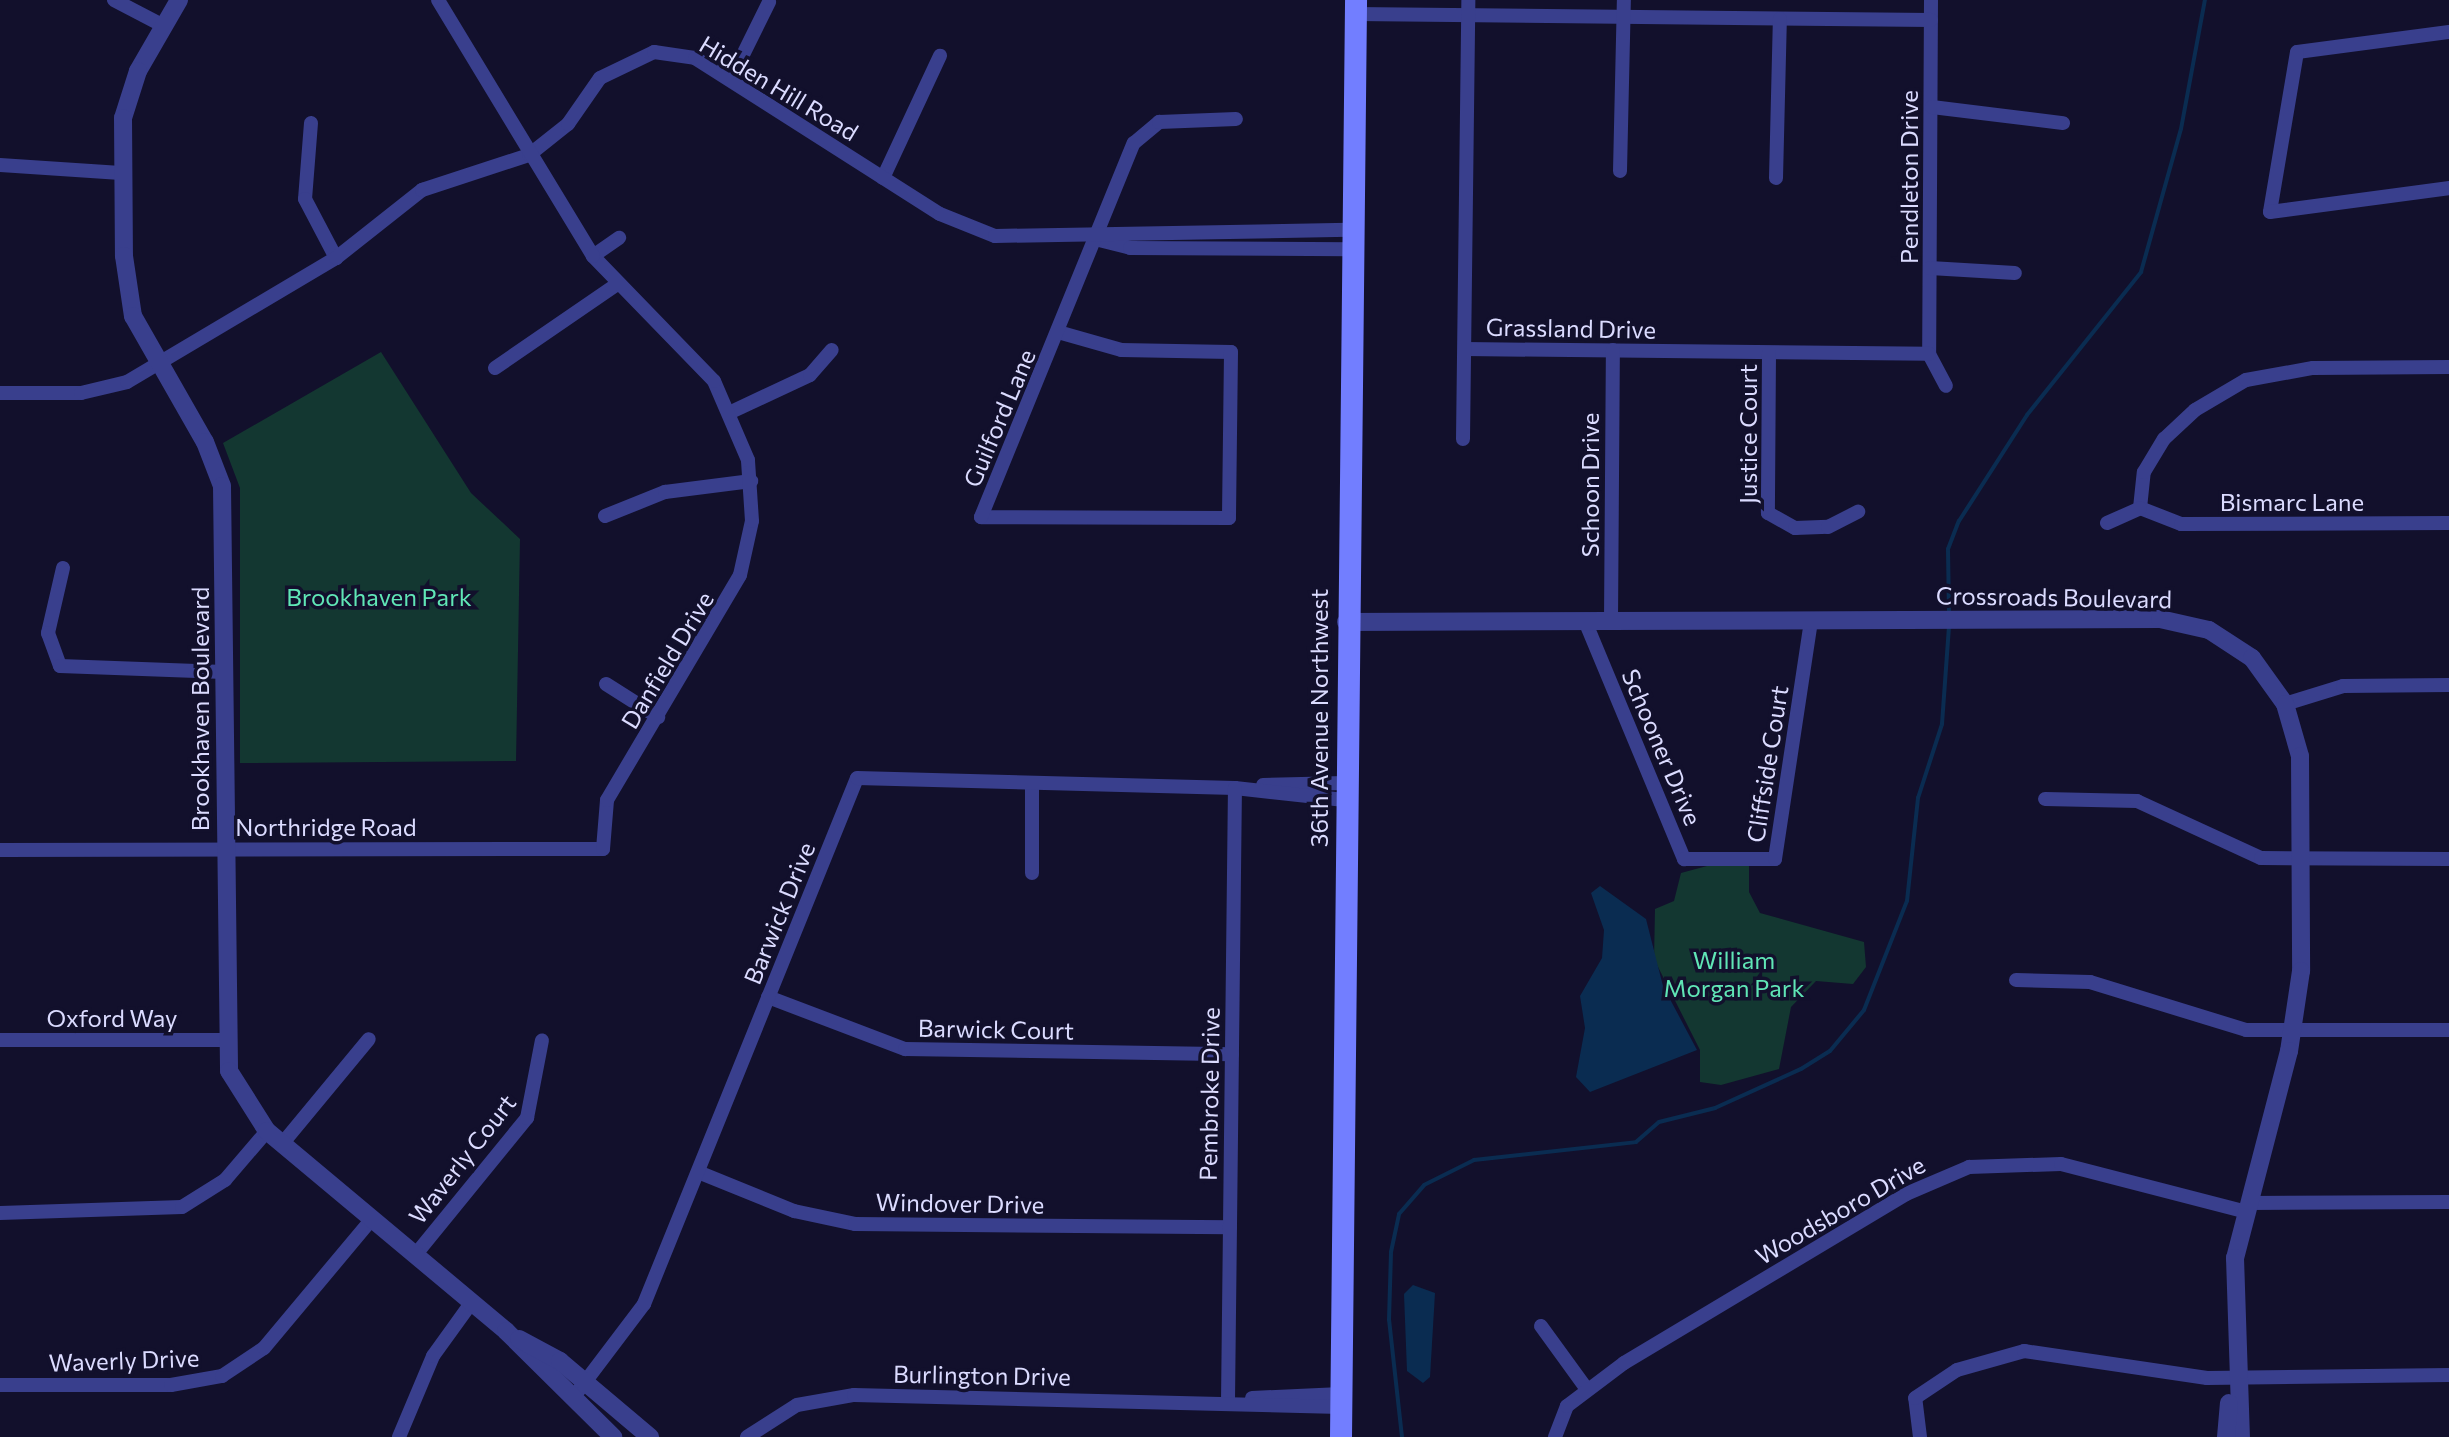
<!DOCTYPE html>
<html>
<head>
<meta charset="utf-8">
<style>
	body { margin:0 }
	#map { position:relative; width:2449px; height:1437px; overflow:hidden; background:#12102c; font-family:Commissioner,sans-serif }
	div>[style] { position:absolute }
	.green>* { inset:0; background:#133731 }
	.water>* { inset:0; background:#0a2c51 }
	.stream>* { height:4px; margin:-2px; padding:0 2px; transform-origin:2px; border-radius:2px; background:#0a2c51 }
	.minor>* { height:14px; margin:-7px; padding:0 7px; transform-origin:7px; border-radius:7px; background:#393f8d }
	.tertiary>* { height:18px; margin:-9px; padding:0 9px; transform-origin:9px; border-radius:9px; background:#393f8d }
	.secondary>* { height:22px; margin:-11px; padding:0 11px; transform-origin:11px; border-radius:11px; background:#727eff }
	span { translate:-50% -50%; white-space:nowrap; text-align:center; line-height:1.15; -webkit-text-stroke:7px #12102c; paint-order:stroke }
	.street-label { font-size:24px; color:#dbdbff }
	.park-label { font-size:24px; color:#60e6b6 }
</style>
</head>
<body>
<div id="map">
	<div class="green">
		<i style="clip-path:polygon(381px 352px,471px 493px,520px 539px,516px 761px,240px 763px,240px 488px,223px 443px)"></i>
		<i style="clip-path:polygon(1707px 866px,1749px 866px,1749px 892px,1760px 913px,1864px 942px,1866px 967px,1853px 984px,1816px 981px,1791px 1007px,1779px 1069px,1721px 1085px,1700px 1082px,1700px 1050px,1654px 959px,1655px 909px,1674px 901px,1681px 873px)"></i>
	</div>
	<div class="water">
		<i style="clip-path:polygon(1600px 886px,1646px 919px,1663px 986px,1697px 1050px,1590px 1092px,1576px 1077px,1585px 1028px,1580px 996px,1602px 958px,1604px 930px,1591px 893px)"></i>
		<i style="clip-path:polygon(1413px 1285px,1435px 1293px,1430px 1377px,1423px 1383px,1407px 1371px,1404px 1294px)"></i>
	</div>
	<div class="stream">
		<i style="left:1949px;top:614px;width:65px;rotate:-90.9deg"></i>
		<i style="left:1948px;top:549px;width:30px;rotate:-69deg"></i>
		<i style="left:1959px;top:521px;width:126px;rotate:-57.3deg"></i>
		<i style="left:2027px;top:415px;width:183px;rotate:-51.4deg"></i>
		<i style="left:2141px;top:272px;width:148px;rotate:-74.4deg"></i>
		<i style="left:2181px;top:129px;width:131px;rotate:-79.5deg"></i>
		<i style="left:1402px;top:1437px;width:118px;rotate:-96.3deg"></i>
		<i style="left:1389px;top:1320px;width:68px;rotate:-88.3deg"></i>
		<i style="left:1391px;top:1252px;width:39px;rotate:-78deg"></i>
		<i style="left:1399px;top:1214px;width:38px;rotate:-49deg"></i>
		<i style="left:1424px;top:1185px;width:56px;rotate:-26.6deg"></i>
		<i style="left:1474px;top:1160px;width:163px;rotate:-6.3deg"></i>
		<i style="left:1636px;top:1142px;width:30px;rotate:-41deg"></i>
		<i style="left:1659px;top:1122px;width:58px;rotate:-14deg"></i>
		<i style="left:1715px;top:1108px;width:94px;rotate:-24.4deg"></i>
		<i style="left:1801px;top:1069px;width:34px;rotate:-32deg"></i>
		<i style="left:1830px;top:1051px;width:53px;rotate:-50.3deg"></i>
		<i style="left:1864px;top:1010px;width:117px;rotate:-68.5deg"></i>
		<i style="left:1907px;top:901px;width:104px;rotate:-83.9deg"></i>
		<i style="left:1918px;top:798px;width:78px;rotate:-72deg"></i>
		<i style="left:1942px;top:724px;width:98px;rotate:-85.9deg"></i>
	</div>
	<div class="minor">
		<i style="left:114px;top:0;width:54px;rotate:27.5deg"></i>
		<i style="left:1931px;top:0;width:354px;rotate:90.3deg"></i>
		<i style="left:1929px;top:354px;width:36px;rotate:62deg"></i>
		<i style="left:1355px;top:14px;width:576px;rotate:0.6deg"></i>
		<i style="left:2449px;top:32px;width:153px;rotate:172.5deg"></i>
		<i style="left:2297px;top:52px;width:162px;rotate:99.6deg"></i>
		<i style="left:2270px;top:212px;width:181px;rotate:-7.6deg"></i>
		<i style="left:731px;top:79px;width:86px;rotate:-63.7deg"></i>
		<i style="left:1932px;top:107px;width:132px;rotate:7deg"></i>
		<i style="left:311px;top:123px;width:76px;rotate:94.5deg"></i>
		<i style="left:305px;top:199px;width:67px;rotate:62.3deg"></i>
		<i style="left:0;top:165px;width:121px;rotate:3.8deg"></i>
		<i style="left:1620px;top:171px;width:171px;rotate:-88.7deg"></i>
		<i style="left:883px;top:178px;width:135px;rotate:-65deg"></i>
		<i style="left:1776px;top:178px;width:159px;rotate:-88.6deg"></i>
		<i style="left:1099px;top:240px;width:32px;rotate:14deg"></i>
		<i style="left:1130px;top:248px;width:219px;rotate:0.3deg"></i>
		<i style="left:593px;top:256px;width:32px;rotate:-35deg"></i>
		<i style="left:1930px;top:268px;width:85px;rotate:3.4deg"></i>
		<i style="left:1058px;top:332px;width:66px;rotate:15.9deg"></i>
		<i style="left:1121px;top:350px;width:110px;rotate:1deg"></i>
		<i style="left:1231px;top:352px;width:166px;rotate:90.7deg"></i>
		<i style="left:1229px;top:518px;width:248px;rotate:-179.8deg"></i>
		<i style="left:981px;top:517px;width:404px;rotate:-67.8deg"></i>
		<i style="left:1134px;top:143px;width:33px;rotate:-40deg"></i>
		<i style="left:1159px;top:122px;width:77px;rotate:-2.2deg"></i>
		<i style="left:1465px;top:349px;width:464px;rotate:0.6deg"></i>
		<i style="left:1769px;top:353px;width:160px;rotate:90.4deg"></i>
		<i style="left:1768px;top:513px;width:31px;rotate:29deg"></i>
		<i style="left:1795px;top:528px;width:33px;rotate:-2deg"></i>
		<i style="left:1828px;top:527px;width:34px;rotate:-27deg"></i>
		<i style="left:495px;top:368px;width:148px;rotate:-34.5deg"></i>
		<i style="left:0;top:393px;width:81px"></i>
		<i style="left:81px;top:393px;width:47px;rotate:-13.4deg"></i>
		<i style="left:127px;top:382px;width:243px;rotate:-30.7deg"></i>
		<i style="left:336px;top:258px;width:110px;rotate:-38.3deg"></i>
		<i style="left:422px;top:190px;width:113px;rotate:-18.1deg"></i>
		<i style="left:529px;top:155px;width:50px;rotate:-38.5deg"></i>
		<i style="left:568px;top:124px;width:56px;rotate:-55.2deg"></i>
		<i style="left:600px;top:78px;width:60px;rotate:-25.7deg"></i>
		<i style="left:654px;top:52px;width:41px;rotate:8.3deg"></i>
		<i style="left:695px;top:58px;width:290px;rotate:32.5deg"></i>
		<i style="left:940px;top:214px;width:59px;rotate:21.8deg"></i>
		<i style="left:995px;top:236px;width:354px;rotate:-1deg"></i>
		<i style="left:731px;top:412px;width:87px;rotate:-25.1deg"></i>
		<i style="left:810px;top:375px;width:33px;rotate:-49deg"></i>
		<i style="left:1463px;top:439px;width:439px;rotate:-89.3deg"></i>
		<i style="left:2140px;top:508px;width:36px;rotate:-84deg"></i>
		<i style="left:2144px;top:472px;width:39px;rotate:-59deg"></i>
		<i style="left:2164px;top:439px;width:42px;rotate:-43.1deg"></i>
		<i style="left:2195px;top:410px;width:59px;rotate:-30.5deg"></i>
		<i style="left:2246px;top:380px;width:68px;rotate:-10.2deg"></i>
		<i style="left:2313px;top:368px;width:136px;rotate:-0.4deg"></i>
		<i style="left:2140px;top:508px;width:44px;rotate:21.3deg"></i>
		<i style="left:2181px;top:524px;width:268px;rotate:-0.2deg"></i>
		<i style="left:605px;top:516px;width:65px;rotate:-21.8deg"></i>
		<i style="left:665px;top:492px;width:87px;rotate:-7.3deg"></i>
		<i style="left:2107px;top:523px;width:36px;rotate:-24deg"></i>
		<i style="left:63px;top:568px;width:67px;rotate:103deg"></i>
		<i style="left:48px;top:633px;width:35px;rotate:70deg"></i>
		<i style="left:60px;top:666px;width:164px;rotate:2.1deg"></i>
		<i style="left:1585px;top:621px;width:258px;rotate:67.4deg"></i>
		<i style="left:1684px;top:859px;width:91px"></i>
		<i style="left:1775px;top:859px;width:241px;rotate:-81.4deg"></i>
		<i style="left:1611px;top:621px;width:271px;rotate:-89.6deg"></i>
		<i style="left:606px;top:684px;width:62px;rotate:32.4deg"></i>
		<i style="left:2285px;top:704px;width:61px;rotate:-17.2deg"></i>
		<i style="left:2343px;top:686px;width:106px;rotate:-0.5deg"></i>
		<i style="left:1263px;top:785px;width:81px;rotate:-1.4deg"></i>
		<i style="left:2045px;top:799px;width:92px;rotate:1.2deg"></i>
		<i style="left:2137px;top:801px;width:136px;rotate:24.7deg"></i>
		<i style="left:2261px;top:858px;width:188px;rotate:0.3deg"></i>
		<i style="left:0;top:850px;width:603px;rotate:-0.1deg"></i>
		<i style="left:603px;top:849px;width:49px;rotate:-85.3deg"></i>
		<i style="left:607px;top:800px;width:261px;rotate:-59.4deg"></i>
		<i style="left:740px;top:575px;width:55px;rotate:-77.5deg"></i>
		<i style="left:752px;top:521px;width:61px;rotate:-93.8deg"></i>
		<i style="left:748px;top:460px;width:86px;rotate:-113.3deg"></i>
		<i style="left:714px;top:381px;width:174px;rotate:-134.1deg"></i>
		<i style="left:593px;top:256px;width:299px;rotate:-121.2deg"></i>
		<i style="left:1032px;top:873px;width:88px;rotate:-90deg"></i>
		<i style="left:2016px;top:980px;width:74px;rotate:1.5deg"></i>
		<i style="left:2090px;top:982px;width:163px;rotate:17.1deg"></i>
		<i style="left:2246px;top:1030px;width:203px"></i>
		<i style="left:768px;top:997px;width:147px;rotate:20.8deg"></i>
		<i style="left:905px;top:1049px;width:327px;rotate:0.9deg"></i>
		<i style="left:0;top:1040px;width:224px"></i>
		<i style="left:282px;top:1144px;width:136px;rotate:-50.4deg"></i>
		<i style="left:698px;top:1172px;width:104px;rotate:22.1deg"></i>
		<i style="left:794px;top:1211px;width:62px;rotate:12deg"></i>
		<i style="left:855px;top:1224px;width:375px;rotate:0.5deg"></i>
		<i style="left:2248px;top:1203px;width:201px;rotate:-0.3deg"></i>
		<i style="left:0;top:1213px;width:182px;rotate:-1.9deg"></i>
		<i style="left:182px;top:1207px;width:51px;rotate:-32.1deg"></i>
		<i style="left:225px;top:1180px;width:65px;rotate:-49.4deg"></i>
		<i style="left:416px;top:1254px;width:176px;rotate:-50.8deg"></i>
		<i style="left:527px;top:1118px;width:79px;rotate:-79.1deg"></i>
		<i style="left:1541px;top:1326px;width:77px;rotate:54deg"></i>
		<i style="left:0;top:1385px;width:171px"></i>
		<i style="left:171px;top:1385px;width:52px;rotate:-10deg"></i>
		<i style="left:222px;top:1376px;width:50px;rotate:-33.7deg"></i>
		<i style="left:264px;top:1348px;width:168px;rotate:-50.1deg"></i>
		<i style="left:579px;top:1390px;width:108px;rotate:-52.9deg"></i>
		<i style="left:644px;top:1304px;width:567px;rotate:-67.95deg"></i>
		<i style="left:857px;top:778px;width:378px;rotate:1.5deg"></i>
		<i style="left:1235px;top:788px;width:110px;rotate:6.3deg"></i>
		<i style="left:1252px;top:1398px;width:89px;rotate:-2.6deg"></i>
		<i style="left:1228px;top:1401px;width:613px;rotate:-89.35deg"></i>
		<i style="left:399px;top:1437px;width:88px;rotate:-67.2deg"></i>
		<i style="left:433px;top:1356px;width:67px;rotate:-54.2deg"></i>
		<i style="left:747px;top:1437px;width:59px;rotate:-32.6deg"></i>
		<i style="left:797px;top:1405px;width:58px;rotate:-10deg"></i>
		<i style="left:854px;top:1395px;width:487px;rotate:1.4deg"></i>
		<i style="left:1555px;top:1437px;width:33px;rotate:-69deg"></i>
		<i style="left:1567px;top:1406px;width:71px;rotate:-37deg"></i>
		<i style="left:1624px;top:1363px;width:329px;rotate:-30.9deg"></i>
		<i style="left:1906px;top:1194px;width:69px;rotate:-23.2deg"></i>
		<i style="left:1969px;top:1167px;width:92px;rotate:-1.9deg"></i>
		<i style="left:2061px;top:1164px;width:191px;rotate:14.5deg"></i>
		<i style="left:1920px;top:1437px;width:39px;rotate:-97deg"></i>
		<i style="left:1915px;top:1398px;width:50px;rotate:-33.7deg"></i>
		<i style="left:1957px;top:1370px;width:70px;rotate:-15.8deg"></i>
		<i style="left:2024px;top:1351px;width:185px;rotate:8.4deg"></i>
		<i style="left:2207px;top:1378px;width:242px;rotate:-0.7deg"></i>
	</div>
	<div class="tertiary">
		<i style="left:179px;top:0;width:82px;rotate:120deg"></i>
		<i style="left:138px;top:71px;width:49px;rotate:107.7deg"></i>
		<i style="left:123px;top:118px;width:138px;rotate:89.6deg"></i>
		<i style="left:124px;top:256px;width:61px;rotate:81.5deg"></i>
		<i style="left:133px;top:316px;width:145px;rotate:60.3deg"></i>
		<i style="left:205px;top:442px;width:47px;rotate:68.9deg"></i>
		<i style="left:222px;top:486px;width:585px;rotate:89.31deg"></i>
		<i style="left:229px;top:1071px;width:71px;rotate:57.7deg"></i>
		<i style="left:267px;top:1131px;width:312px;rotate:39.9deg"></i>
		<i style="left:506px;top:1331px;width:151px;rotate:44.7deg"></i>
		<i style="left:1346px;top:622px;width:814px;rotate:-0.21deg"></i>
		<i style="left:2160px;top:619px;width:50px;rotate:12.7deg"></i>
		<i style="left:2209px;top:630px;width:51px;rotate:33.1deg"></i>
		<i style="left:2252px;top:658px;width:57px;rotate:54.3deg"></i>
		<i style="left:2285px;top:704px;width:54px;rotate:73.9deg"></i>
		<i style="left:2300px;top:756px;width:215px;rotate:89.7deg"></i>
		<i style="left:2301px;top:971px;width:81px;rotate:98.5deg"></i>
		<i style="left:2289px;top:1051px;width:214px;rotate:104.6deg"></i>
		<i style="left:2235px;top:1258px;width:179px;rotate:88.1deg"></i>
		<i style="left:519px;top:1339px;width:47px;rotate:28.2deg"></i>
		<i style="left:560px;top:1361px;width:118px;rotate:40.2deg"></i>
		<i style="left:2226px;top:1437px;width:34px;rotate:-85deg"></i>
	</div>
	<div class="secondary">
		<i style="left:1341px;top:1437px;width:1437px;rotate:-89.4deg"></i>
	</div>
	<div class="street-label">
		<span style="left:779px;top:88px;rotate:31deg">Hidden Hill Road</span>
		<span style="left:1909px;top:177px;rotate:-90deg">Pendleton Drive</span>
		<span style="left:1571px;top:328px;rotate:1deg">Grassland Drive</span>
		<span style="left:999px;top:418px;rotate:-67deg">Guilford Lane</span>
		<span style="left:1748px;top:434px;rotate:-90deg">Justice Court</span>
		<span style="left:1590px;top:485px;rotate:-90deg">Schoon Drive</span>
		<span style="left:2292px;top:502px">Bismarc Lane</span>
		<span style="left:2054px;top:597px;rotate:1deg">Crossroads Boulevard</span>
		<span style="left:667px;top:660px;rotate:-59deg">Danfield Drive</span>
		<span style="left:200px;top:709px;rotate:-90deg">Brookhaven Boulevard</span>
		<span style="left:1319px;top:718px;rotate:-90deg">36th Avenue Northwest</span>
		<span style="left:1662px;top:747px;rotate:67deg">Schooner Drive</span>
		<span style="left:1767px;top:764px;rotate:-81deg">Cliffside Court</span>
		<span style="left:326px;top:827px">Northridge Road</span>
		<span style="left:779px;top:913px;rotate:-68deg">Barwick Drive</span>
		<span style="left:112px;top:1018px">Oxford Way</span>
		<span style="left:996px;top:1029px;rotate:1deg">Barwick Court</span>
		<span style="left:1209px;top:1094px;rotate:-89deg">Pembroke Drive</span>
		<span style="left:462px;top:1159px;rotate:-52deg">Waverly Court</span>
		<span style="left:960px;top:1203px;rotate:1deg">Windover Drive</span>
		<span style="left:1840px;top:1210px;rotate:-30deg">Woodsboro Drive</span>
		<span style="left:124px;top:1360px;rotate:-2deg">Waverly Drive</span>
		<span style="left:982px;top:1375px;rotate:1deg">Burlington Drive</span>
	</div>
	<div class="park-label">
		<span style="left:379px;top:597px">Brookhaven Park</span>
		<span style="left:1734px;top:974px">William<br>Morgan Park</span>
	</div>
</div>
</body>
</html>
